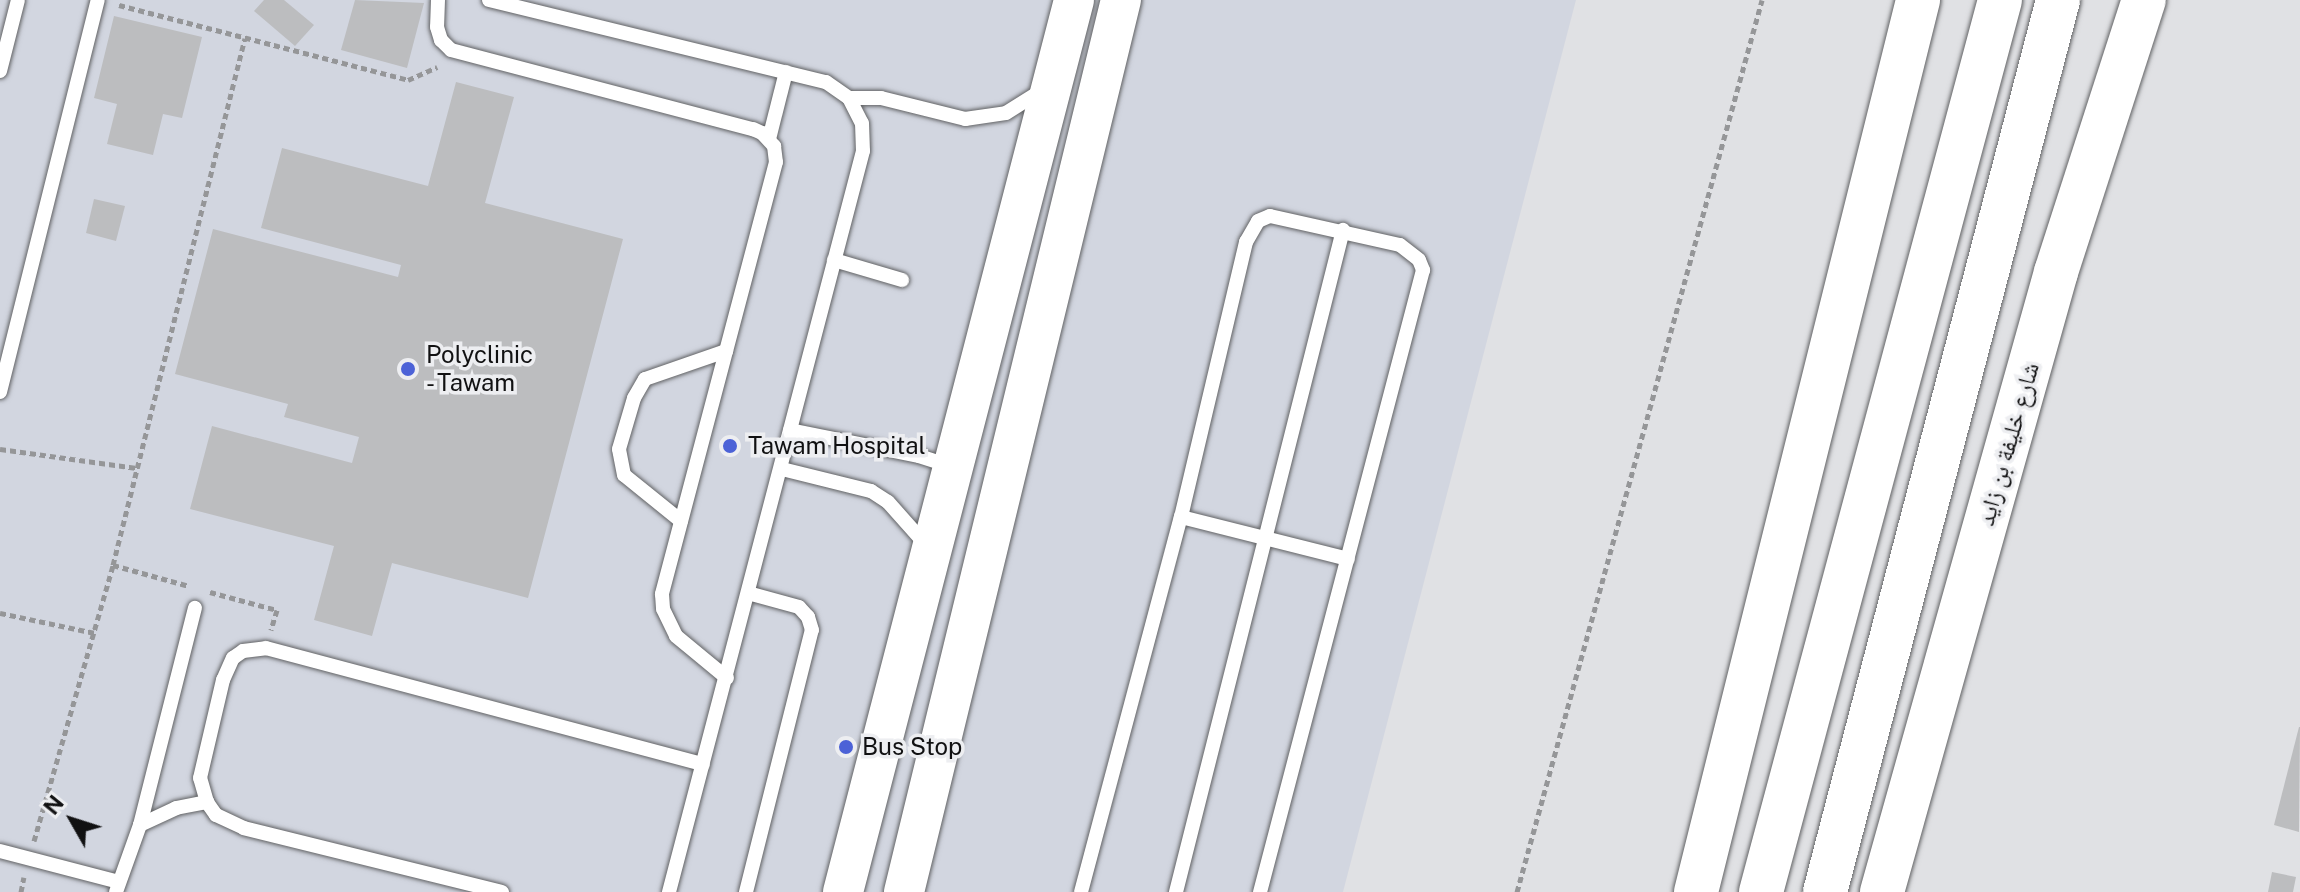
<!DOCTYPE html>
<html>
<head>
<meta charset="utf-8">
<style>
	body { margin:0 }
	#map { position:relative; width:2300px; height:892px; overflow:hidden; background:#e0e1e4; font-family:"Public Sans","Noto Naskh Arabic",sans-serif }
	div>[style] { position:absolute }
	.built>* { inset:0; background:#d2d6e0 }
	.building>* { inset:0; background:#bcbdbf }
	.path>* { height:5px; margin-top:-2.5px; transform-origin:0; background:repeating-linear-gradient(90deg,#959698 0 6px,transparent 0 10px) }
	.roads { filter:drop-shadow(0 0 2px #616264) drop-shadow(0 0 2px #616264) }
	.lane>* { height:14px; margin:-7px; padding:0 7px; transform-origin:7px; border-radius:7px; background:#fff }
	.secondary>* { height:40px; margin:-20px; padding:0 20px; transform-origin:20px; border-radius:20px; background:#fff }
	.primary>* { height:44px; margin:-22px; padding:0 22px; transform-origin:22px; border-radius:22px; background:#fff }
	.highway>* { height:44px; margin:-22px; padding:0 22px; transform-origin:22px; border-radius:22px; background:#fff }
	.dots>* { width:22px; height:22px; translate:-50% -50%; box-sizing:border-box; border:4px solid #edeef1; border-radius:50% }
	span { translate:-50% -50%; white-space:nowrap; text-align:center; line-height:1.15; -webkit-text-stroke:7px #edeef1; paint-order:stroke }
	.poi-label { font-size:24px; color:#111112 }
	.left { translate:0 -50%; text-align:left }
	.street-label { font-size:24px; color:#111112 }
	.north { position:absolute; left:32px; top:780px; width:80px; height:80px; -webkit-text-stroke:6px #edeef1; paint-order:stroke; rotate:309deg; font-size:22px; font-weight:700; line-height:32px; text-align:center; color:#111112 }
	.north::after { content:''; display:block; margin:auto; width:28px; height:36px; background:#111112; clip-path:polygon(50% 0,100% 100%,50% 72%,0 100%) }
</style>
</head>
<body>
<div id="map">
	<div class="built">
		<i style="clip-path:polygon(0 0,1576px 0,1343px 892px,0 892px)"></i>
	</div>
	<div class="building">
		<i style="clip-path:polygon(264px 0,284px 0,314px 25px,295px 46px,254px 11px)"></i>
		<i style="clip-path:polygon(355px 0,424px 3px,407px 68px,341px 50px)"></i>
		<i style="clip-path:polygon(114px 16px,202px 37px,182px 118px,163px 114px,153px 155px,107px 144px,117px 104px,94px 98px)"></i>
		<i style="clip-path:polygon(456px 82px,514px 97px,485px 203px,623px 239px,528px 598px,392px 563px,372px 636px,314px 620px,334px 546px,190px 509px,212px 426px,352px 463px,359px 437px,284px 417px,288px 404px,175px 374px,213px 229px,398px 277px,401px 265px,261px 228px,282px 148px,428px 186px)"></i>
		<i style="clip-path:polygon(94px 199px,125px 206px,116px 241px,86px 233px)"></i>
		<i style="clip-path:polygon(2299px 727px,2300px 727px,2299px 832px,2274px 825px)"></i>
		<i style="clip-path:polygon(2272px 872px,2296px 877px,2293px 892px,2268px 892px)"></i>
	</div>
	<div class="path">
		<i style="left:119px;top:5px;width:299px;rotate:14.5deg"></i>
		<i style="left:408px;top:80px;width:32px;rotate:-24deg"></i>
		<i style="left:0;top:449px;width:138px;rotate:7.9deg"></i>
		<i style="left:113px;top:565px;width:543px;rotate:-75.94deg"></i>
		<i style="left:210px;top:592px;width:69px;rotate:15deg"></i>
		<i style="left:277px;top:610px;width:21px;rotate:107deg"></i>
		<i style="left:0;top:613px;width:97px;rotate:11.9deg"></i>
		<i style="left:34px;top:841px;width:287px;rotate:-74deg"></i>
		<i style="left:113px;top:565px;width:79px;rotate:15.4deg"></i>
		<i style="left:21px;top:892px;width:15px;rotate:-79deg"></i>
		<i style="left:1517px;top:892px;width:925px;rotate:-74.64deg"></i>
	</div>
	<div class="roads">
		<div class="lane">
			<i style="left:438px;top:0;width:27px;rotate:92deg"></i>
			<i style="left:437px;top:27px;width:14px;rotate:73deg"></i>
			<i style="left:441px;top:40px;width:14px;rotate:45deg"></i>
			<i style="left:451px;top:50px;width:312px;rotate:14.7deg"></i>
			<i style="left:753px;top:129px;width:10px;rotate:24deg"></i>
			<i style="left:762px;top:133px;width:18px;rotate:47deg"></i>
			<i style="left:774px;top:146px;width:16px;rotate:83deg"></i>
			<i style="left:776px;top:162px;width:447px;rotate:104.8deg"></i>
			<i style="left:662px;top:594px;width:15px;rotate:86deg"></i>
			<i style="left:663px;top:609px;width:30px;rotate:64deg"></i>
			<i style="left:676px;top:636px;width:66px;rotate:39.5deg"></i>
			<i style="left:489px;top:0;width:347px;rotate:13.7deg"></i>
			<i style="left:826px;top:82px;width:28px;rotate:35deg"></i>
			<i style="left:849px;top:98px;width:28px;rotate:63deg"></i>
			<i style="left:862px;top:123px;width:28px;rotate:88deg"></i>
			<i style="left:863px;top:151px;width:766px;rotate:104.67deg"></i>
			<i style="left:0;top:71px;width:73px;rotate:-75.8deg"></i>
			<i style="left:849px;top:98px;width:32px"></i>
			<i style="left:881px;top:98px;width:87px;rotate:14deg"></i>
			<i style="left:965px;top:119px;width:41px;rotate:-8.3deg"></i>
			<i style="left:1006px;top:113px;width:41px;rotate:-32.2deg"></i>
			<i style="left:769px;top:139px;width:69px;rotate:-75.8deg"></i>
			<i style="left:834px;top:260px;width:71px;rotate:16.4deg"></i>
			<i style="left:0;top:392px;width:404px;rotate:-76deg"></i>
			<i style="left:790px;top:430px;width:132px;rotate:11.4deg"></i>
			<i style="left:919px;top:456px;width:33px;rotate:18deg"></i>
			<i style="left:782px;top:469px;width:92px;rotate:13.9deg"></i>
			<i style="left:871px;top:491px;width:20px;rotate:33deg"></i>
			<i style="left:888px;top:502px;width:59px;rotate:48.4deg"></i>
			<i style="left:1181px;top:517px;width:172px;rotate:14.1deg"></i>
			<i style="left:681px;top:521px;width:73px;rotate:-141.1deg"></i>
			<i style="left:624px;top:475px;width:26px;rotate:-101deg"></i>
			<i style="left:619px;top:449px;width:53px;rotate:-73.6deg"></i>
			<i style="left:634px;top:398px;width:22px;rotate:-60deg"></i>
			<i style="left:645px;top:379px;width:86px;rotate:-19.1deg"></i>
			<i style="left:140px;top:825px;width:40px;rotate:-25deg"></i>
			<i style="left:176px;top:808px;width:32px;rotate:-11deg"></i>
			<i style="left:0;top:851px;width:123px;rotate:14.6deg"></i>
			<i style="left:116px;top:892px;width:71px;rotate:-70.3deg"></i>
			<i style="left:140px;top:825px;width:224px;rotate:-75.8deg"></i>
			<i style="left:502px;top:892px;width:266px;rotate:-166.1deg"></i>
			<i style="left:244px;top:828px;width:31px;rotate:-155deg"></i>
			<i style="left:216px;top:815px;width:16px;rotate:-125deg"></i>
			<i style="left:207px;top:802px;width:25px;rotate:-106deg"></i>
			<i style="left:200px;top:778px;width:101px;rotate:-76.8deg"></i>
			<i style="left:223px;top:680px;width:24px;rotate:-66deg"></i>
			<i style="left:233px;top:658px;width:12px;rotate:-35deg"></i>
			<i style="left:243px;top:651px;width:23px;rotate:-7deg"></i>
			<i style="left:266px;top:648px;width:452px;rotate:14.9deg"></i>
			<i style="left:746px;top:892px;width:270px;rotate:-75.9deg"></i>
			<i style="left:812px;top:630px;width:14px;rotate:-107deg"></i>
			<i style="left:808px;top:617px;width:13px;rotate:-132deg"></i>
			<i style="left:799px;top:607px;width:53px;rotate:-164.6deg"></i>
			<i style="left:1081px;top:892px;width:388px;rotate:-75.1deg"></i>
			<i style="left:1181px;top:517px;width:283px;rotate:-76.7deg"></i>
			<i style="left:1246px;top:242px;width:24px;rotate:-60deg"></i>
			<i style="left:1258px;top:221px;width:13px;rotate:-23deg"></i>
			<i style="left:1270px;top:216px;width:133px;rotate:12.6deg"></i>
			<i style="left:1400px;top:245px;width:24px;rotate:38deg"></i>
			<i style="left:1419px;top:260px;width:11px;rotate:68deg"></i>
			<i style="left:1423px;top:270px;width:643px;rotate:104.68deg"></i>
			<i style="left:1176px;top:892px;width:683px;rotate:-75.84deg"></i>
		</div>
		<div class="secondary">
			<i style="left:843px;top:892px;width:921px;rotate:-75.48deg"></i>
			<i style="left:904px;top:892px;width:918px;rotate:-76.33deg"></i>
		</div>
		<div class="primary">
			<i style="left:1696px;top:892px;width:919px;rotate:-76.02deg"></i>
			<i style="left:1882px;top:892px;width:644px;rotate:-74.32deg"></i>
			<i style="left:2056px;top:272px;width:286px;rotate:-72.1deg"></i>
		</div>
		<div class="highway">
			<i style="left:1761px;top:892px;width:923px;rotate:-75deg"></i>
			<i style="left:1825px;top:892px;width:922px;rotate:-75.36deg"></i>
		</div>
	</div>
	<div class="dots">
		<i style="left:408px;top:369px;background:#4c62d7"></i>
		<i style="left:730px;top:446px;background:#4c62d7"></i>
		<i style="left:846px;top:747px;background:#4c62d7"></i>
	</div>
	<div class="poi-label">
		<span class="left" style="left:426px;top:369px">Polyclinic<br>- Tawam</span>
		<span class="left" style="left:748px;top:446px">Tawam Hospital</span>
		<span class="left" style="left:862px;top:747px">Bus Stop</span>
	</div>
	<div class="street-label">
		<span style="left:2008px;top:444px;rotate:-74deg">شارع خليفة بن زايد</span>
	</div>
	<div class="north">N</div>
</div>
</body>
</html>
